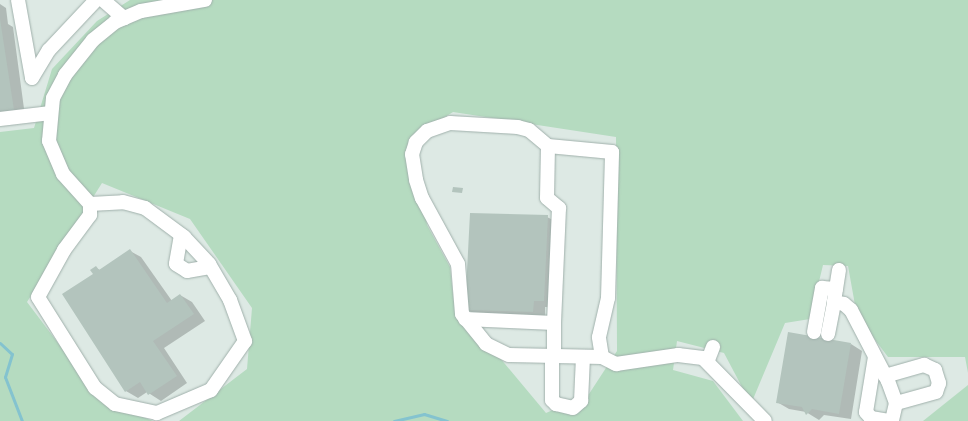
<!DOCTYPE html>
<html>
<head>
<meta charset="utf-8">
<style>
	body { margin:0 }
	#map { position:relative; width:968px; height:421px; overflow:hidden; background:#dde9e4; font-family:Quicksand,sans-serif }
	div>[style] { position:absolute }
	.green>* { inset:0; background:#b5dbc0 }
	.shadow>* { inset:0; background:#0003 }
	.stream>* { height:3px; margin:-1.5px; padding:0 1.5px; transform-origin:1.5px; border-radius:1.5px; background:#84c3cf }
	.building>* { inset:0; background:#b3c4bd }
	.roads { filter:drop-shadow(0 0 1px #a0b0ab) drop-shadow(0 0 1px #a0b0ab) }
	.minor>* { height:14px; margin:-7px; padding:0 7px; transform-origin:7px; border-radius:7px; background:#fff }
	span { translate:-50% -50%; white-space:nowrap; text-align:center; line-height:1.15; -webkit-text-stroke:5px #edf6f2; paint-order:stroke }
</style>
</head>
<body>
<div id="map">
	<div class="green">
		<i style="clip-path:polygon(evenodd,130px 0,968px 0,968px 373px,965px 357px,888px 357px,857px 316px,848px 266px,823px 265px,810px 319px,785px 323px,751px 404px,724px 353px,677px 341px,673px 370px,713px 381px,743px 421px,179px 421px,247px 369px,252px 308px,190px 219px,102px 183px,27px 302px,101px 400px,153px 421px,0 421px,0 132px,34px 128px,52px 69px,97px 21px,130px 0,453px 112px,616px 137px,617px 351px,589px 394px,546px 413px,454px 303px,450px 267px,427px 225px,413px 137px,453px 112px)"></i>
		<i style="clip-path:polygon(968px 385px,968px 421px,923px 421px)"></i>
	</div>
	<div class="shadow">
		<i style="clip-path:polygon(0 4px,6px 8px,8px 24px,13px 27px,25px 116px,0 119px)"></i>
		<i style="clip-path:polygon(547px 217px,559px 223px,556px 307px,545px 307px,545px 318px,478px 316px,466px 309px)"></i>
		<i style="clip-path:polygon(130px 251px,141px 257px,172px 301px,180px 295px,192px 302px,205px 321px,164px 348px,187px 383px,161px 401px,147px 392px,138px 398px,126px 391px,95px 274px,96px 268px,100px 270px)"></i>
		<i style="clip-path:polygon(851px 344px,862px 351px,851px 419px,824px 415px,819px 420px,806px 412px,789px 409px,777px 402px)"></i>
	</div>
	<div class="stream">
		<i style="left:0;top:343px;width:16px;rotate:43deg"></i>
		<i style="left:12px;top:354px;width:24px;rotate:107deg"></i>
		<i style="left:5px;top:377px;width:47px;rotate:68.9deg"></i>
		<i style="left:394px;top:421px;width:31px;rotate:-13deg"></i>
		<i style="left:424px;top:414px;width:24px;rotate:17deg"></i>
	</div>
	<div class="building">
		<i style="clip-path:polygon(0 19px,14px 110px,0 112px)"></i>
		<i style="clip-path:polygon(453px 187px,463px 188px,462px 193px,452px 192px)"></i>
		<i style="clip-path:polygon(470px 213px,548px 215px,544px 301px,534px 301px,533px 312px,465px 310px)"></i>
		<i style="clip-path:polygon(130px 249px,167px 303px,180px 294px,194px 314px,153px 341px,177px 376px,148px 395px,140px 382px,125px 392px,62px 294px,93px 274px,90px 270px,96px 266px,99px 270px)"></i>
		<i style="clip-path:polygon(788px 332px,851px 343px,839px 414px,812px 409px,806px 415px,802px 407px,776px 403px)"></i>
	</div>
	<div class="roads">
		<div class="minor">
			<i style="left:18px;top:0;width:79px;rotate:79.8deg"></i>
			<i style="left:32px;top:78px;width:33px;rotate:-59deg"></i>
			<i style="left:49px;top:50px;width:69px;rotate:-46.8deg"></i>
			<i style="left:103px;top:0;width:28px;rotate:41deg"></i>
			<i style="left:0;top:119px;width:51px;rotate:-6.7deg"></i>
			<i style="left:548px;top:146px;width:52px;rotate:91.1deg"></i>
			<i style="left:547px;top:198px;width:16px;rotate:40deg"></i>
			<i style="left:559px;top:208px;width:115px;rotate:92.5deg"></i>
			<i style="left:90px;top:204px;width:33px;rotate:-3deg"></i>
			<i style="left:123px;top:202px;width:23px;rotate:15deg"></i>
			<i style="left:145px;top:208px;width:49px;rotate:36.6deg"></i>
			<i style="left:184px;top:237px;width:37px;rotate:47deg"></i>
			<i style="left:209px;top:264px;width:42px;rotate:59.7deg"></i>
			<i style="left:230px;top:300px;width:44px;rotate:69.9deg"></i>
			<i style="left:245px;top:341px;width:60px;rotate:124.8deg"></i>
			<i style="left:211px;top:390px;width:59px;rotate:156.9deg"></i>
			<i style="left:157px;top:413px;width:43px;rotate:-167.9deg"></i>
			<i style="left:115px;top:404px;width:26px;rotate:-141deg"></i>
			<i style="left:95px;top:388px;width:107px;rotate:-122.1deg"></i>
			<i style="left:38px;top:297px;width:54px;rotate:-61deg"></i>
			<i style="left:64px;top:250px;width:44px;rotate:-53.4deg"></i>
			<i style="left:90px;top:215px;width:11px;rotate:-90deg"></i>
			<i style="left:90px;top:204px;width:40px;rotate:-132deg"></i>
			<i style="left:63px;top:174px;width:36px;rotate:-113deg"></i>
			<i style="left:49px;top:141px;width:43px;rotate:-84.7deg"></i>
			<i style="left:53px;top:98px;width:26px;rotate:-62deg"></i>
			<i style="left:65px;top:75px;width:45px;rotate:-51.3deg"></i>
			<i style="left:93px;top:40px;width:28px;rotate:-39deg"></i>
			<i style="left:115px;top:22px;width:28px;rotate:-23deg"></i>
			<i style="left:141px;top:11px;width:65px;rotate:-9.8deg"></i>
			<i style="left:181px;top:235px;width:29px;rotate:100deg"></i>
			<i style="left:176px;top:264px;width:13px;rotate:32deg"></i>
			<i style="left:187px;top:271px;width:23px;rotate:-10deg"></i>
			<i style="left:839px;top:270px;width:32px;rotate:99deg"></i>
			<i style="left:834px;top:302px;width:10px;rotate:11deg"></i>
			<i style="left:844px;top:304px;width:9px;rotate:41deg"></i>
			<i style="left:851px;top:310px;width:80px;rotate:62.5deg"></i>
			<i style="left:888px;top:381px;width:23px;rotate:70deg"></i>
			<i style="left:896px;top:403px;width:18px;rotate:103deg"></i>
			<i style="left:465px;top:319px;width:89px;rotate:2.6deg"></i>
			<i style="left:554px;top:323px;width:34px;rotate:90deg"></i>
			<i style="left:814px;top:332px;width:45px;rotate:-79.7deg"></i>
			<i style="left:822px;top:288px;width:14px;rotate:4deg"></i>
			<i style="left:828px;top:334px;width:33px;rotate:-79deg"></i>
			<i style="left:552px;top:357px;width:43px;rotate:90deg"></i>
			<i style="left:552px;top:400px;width:6px;rotate:45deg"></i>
			<i style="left:556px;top:404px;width:17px;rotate:13deg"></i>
			<i style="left:573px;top:408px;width:11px;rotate:-41deg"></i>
			<i style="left:581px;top:401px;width:44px;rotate:-87.4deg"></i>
			<i style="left:602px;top:357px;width:20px;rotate:-99deg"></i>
			<i style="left:599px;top:337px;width:40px;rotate:-77deg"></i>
			<i style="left:608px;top:298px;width:146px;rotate:-88.4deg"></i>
			<i style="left:612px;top:152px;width:64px;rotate:-174.6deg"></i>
			<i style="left:548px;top:146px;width:25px;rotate:-140deg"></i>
			<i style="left:529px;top:130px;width:11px;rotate:-165deg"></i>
			<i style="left:518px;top:127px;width:68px;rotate:-176.6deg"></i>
			<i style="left:450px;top:123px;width:24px;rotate:161deg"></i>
			<i style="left:427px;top:131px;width:16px;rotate:135deg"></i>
			<i style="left:416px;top:142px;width:13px;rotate:108deg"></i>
			<i style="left:412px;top:154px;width:26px;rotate:81deg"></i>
			<i style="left:416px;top:180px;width:19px;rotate:72deg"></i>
			<i style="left:422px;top:198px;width:75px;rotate:61.4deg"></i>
			<i style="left:458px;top:264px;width:50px;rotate:85.4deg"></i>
			<i style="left:462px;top:314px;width:38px;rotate:51deg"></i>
			<i style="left:486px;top:344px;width:25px;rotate:26deg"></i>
			<i style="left:509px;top:355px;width:93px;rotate:1.2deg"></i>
			<i style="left:602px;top:357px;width:16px;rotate:27deg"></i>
			<i style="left:616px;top:364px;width:63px;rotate:-8.3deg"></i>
			<i style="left:678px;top:355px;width:25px;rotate:7deg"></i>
			<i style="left:703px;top:358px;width:88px;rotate:45.5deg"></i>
			<i style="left:875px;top:357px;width:56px;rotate:99.3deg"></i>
			<i style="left:866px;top:412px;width:8px;rotate:50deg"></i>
			<i style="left:871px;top:418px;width:18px;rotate:9deg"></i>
			<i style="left:708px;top:360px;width:14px;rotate:-69deg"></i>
			<i style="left:885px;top:376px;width:41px;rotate:-15.8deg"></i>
			<i style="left:924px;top:365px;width:12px;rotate:24deg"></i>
			<i style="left:935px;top:370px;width:14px;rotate:73deg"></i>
			<i style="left:939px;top:383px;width:9px;rotate:108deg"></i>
			<i style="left:936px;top:392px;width:41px;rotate:164.6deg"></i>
		</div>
	</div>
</div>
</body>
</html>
